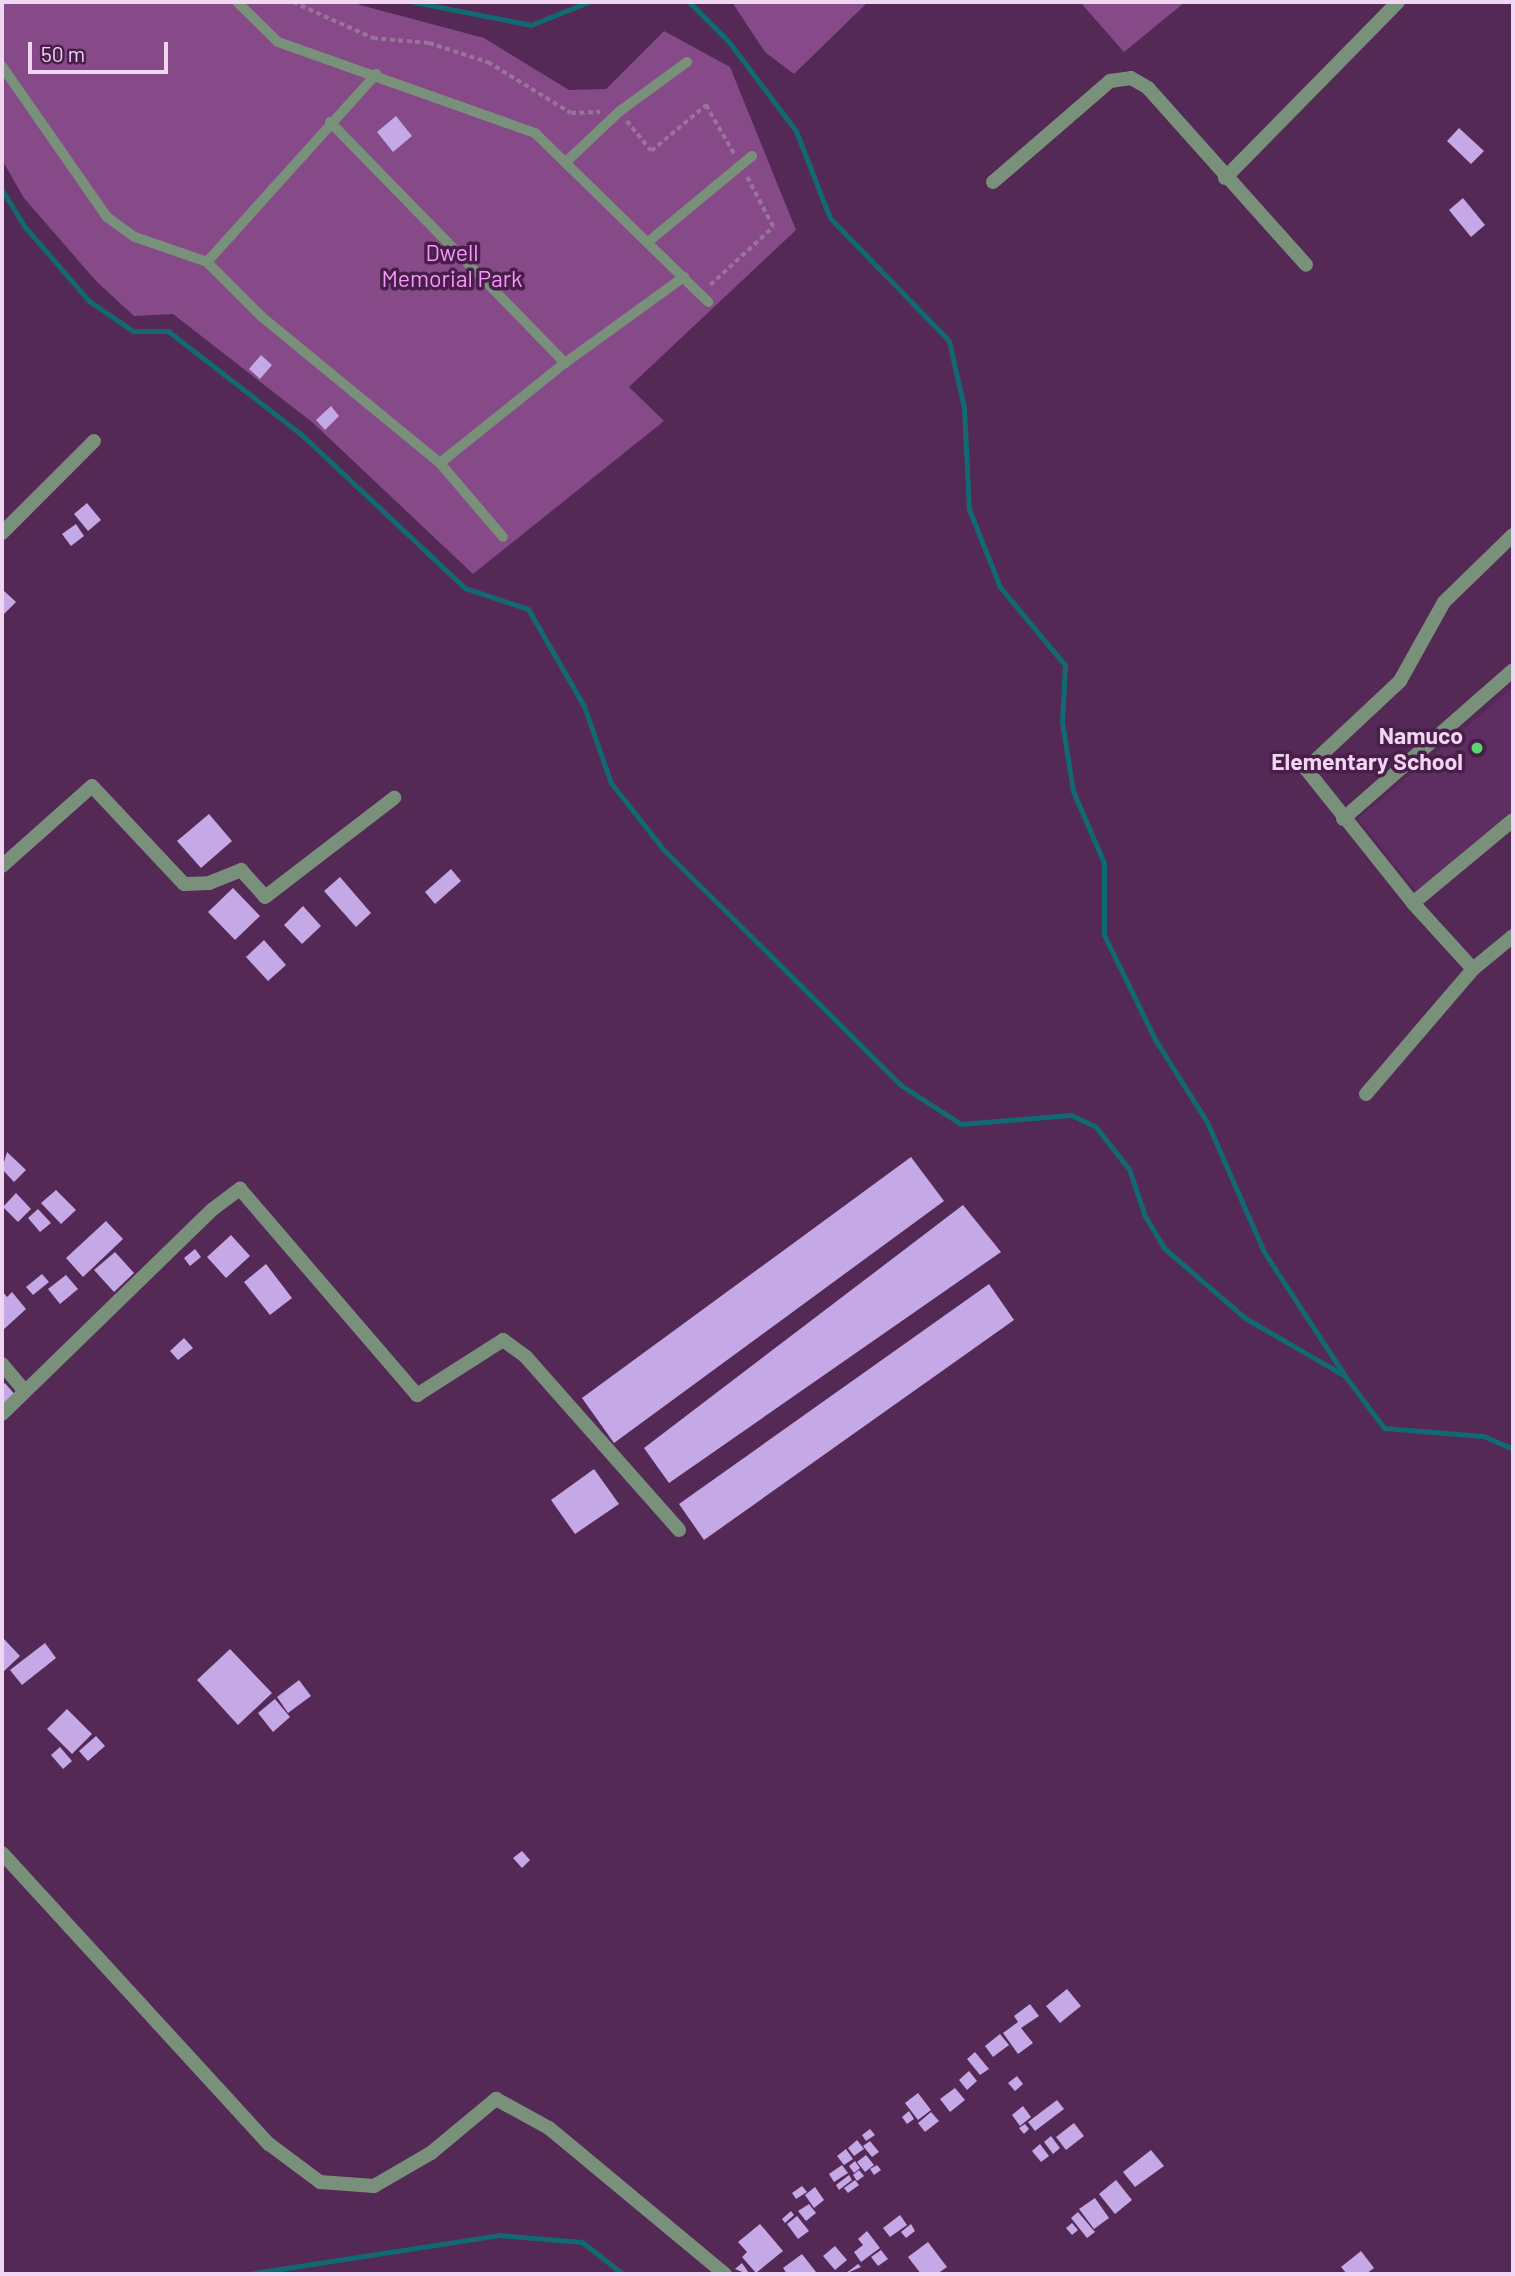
<!DOCTYPE html>
<html>
<head>
<meta charset="utf-8">
<style>
	body { margin:0 }
	#map { position:relative; width:1515px; height:2276px; overflow:hidden; background:#542956; font-family:Barlow,sans-serif }
	div>[style] { position:absolute }
	.built>* { inset:0; background:#5e2d61 }
	.green>* { inset:0; background:#864a89 }
	.stream>* { height:5px; margin:-2.5px; padding:0 2.5px; transform-origin:2.5px; border-radius:2.5px; background:#116972 }
	.building>* { inset:0; background:#c5a8e6 }
	.path>* { height:3.5px; margin-top:-1.75px; transform-origin:0; background:repeating-linear-gradient(90deg,#987499 0 5px,transparent 0 8.5px) }
	.lane>* { height:10px; margin:-5px; padding:0 5px; transform-origin:5px; border-radius:5px; background:#79907a }
	.street>* { height:14px; margin:-7px; padding:0 7px; transform-origin:7px; border-radius:7px; background:#79907a }
	.dots>* { width:19px; height:19px; translate:-50% -50%; box-sizing:border-box; border:4px solid #491e4b; border-radius:50% }
	span { translate:-50% -50%; white-space:nowrap; text-align:center; line-height:1.15; -webkit-text-stroke:7px #491e4b; paint-order:stroke }
	.park-label { font-size:23px; color:#f69bf9 }
	.poi-label { font-size:23px; color:#f1d6f1; font-weight:700 }
	.right { translate:-100% -50%; text-align:right }
	.frame { position:absolute; inset:0; border:4px solid #f1d6f1; pointer-events:none }
	.scale { position:absolute; left:28px; top:42px; width:140px; height:32px; box-sizing:border-box; border:4px solid #f1d6f1; border-top:0; padding-left:9px; font-size:21px; line-height:24px; white-space:nowrap; color:#f1d6f1; -webkit-text-stroke:5px #491e4b; paint-order:stroke }
</style>
</head>
<body>
<div id="map">
	<div class="built">
		<i style="clip-path:polygon(1513px 687px,1513px 810px,1416px 891px,1358px 819px)"></i>
	</div>
	<div class="green">
		<i style="clip-path:polygon(2px 2px,349px 2px,484px 38px,569px 90px,606px 89px,664px 31px,730px 67px,796px 230px,629px 387px,664px 421px,473px 574px,312px 422px,173px 314px,134px 316px,96px 281px,24px 198px,2px 160px)"></i>
		<i style="clip-path:polygon(732px 2px,868px 2px,794px 74px,765px 52px)"></i>
		<i style="clip-path:polygon(1080px 2px,1185px 2px,1124px 52px)"></i>
	</div>
	<div class="stream">
		<i style="left:414px;top:2px;width:119px;rotate:11.1deg"></i>
		<i style="left:531px;top:25px;width:61px;rotate:-22deg"></i>
		<i style="left:689px;top:2px;width:57px;rotate:45deg"></i>
		<i style="left:729px;top:42px;width:111px;rotate:53deg"></i>
		<i style="left:796px;top:131px;width:93px;rotate:68.7deg"></i>
		<i style="left:830px;top:218px;width:171px;rotate:45.9deg"></i>
		<i style="left:949px;top:341px;width:69px;rotate:77.4deg"></i>
		<i style="left:964px;top:408px;width:101px;rotate:87.2deg"></i>
		<i style="left:969px;top:509px;width:84px;rotate:68.3deg"></i>
		<i style="left:1000px;top:587px;width:102px;rotate:50.2deg"></i>
		<i style="left:1065px;top:665px;width:57px;rotate:93deg"></i>
		<i style="left:1062px;top:722px;width:70px;rotate:80.9deg"></i>
		<i style="left:1073px;top:791px;width:78px;rotate:66.7deg"></i>
		<i style="left:1104px;top:863px;width:72px;rotate:90deg"></i>
		<i style="left:1104px;top:935px;width:118px;rotate:63.9deg"></i>
		<i style="left:1156px;top:1041px;width:96px;rotate:57.8deg"></i>
		<i style="left:1207px;top:1122px;width:142px;rotate:66.3deg"></i>
		<i style="left:1264px;top:1252px;width:148px;rotate:56.8deg"></i>
		<i style="left:1345px;top:1376px;width:65px;rotate:53.1deg"></i>
		<i style="left:1384px;top:1428px;width:99px;rotate:4.6deg"></i>
		<i style="left:1483px;top:1436px;width:33px;rotate:23deg"></i>
		<i style="left:2px;top:190px;width:44px;rotate:58.1deg"></i>
		<i style="left:25px;top:227px;width:98px;rotate:49.1deg"></i>
		<i style="left:89px;top:301px;width:53px;rotate:34.3deg"></i>
		<i style="left:133px;top:331px;width:35px"></i>
		<i style="left:168px;top:331px;width:170px;rotate:37.8deg"></i>
		<i style="left:302px;top:435px;width:224px;rotate:43.2deg"></i>
		<i style="left:465px;top:588px;width:66px;rotate:18.4deg"></i>
		<i style="left:528px;top:609px;width:112px;rotate:60deg"></i>
		<i style="left:584px;top:706px;width:82px;rotate:70.7deg"></i>
		<i style="left:611px;top:783px;width:85px;rotate:51.7deg"></i>
		<i style="left:664px;top:850px;width:335px;rotate:44.8deg"></i>
		<i style="left:902px;top:1086px;width:70px;rotate:32.8deg"></i>
		<i style="left:961px;top:1124px;width:110px;rotate:-4.7deg"></i>
		<i style="left:1071px;top:1115px;width:26px;rotate:25deg"></i>
		<i style="left:1095px;top:1126px;width:55px;rotate:51.7deg"></i>
		<i style="left:1129px;top:1169px;width:50px;rotate:71.2deg"></i>
		<i style="left:1145px;top:1216px;width:37px;rotate:59deg"></i>
		<i style="left:1164px;top:1248px;width:107px;rotate:40.8deg"></i>
		<i style="left:1245px;top:1318px;width:116px;rotate:30.1deg"></i>
		<i style="left:248px;top:2274px;width:254px;rotate:-8.8deg"></i>
		<i style="left:499px;top:2235px;width:83px;rotate:4.8deg"></i>
		<i style="left:582px;top:2242px;width:52px;rotate:38deg"></i>
	</div>
	<div class="building">
		<i style="clip-path:polygon(396px 116px,412px 136px,393px 152px,377px 132px)"></i>
		<i style="clip-path:polygon(1459px 128px,1484px 151px,1471px 164px,1447px 141px)"></i>
		<i style="clip-path:polygon(1463px 198px,1485px 225px,1471px 237px,1449px 210px)"></i>
		<i style="clip-path:polygon(261px 355px,272px 365px,260px 379px,249px 369px)"></i>
		<i style="clip-path:polygon(331px 406px,339px 416px,325px 430px,316px 420px)"></i>
		<i style="clip-path:polygon(87px 503px,101px 520px,88px 531px,74px 514px)"></i>
		<i style="clip-path:polygon(76px 524px,84px 536px,71px 546px,62px 534px)"></i>
		<i style="clip-path:polygon(2px 589px,16px 602px,2px 616px)"></i>
		<i style="clip-path:polygon(209px 814px,232px 841px,201px 868px,177px 841px)"></i>
		<i style="clip-path:polygon(451px 869px,461px 881px,435px 904px,425px 892px)"></i>
		<i style="clip-path:polygon(340px 877px,371px 913px,356px 927px,324px 891px)"></i>
		<i style="clip-path:polygon(233px 888px,260px 916px,235px 940px,208px 912px)"></i>
		<i style="clip-path:polygon(303px 906px,321px 926px,302px 944px,284px 925px)"></i>
		<i style="clip-path:polygon(264px 940px,286px 965px,268px 981px,246px 957px)"></i>
		<i style="clip-path:polygon(7px 1152px,26px 1170px,14px 1182px,2px 1169px)"></i>
		<i style="clip-path:polygon(911px 1157px,944px 1201px,614px 1443px,582px 1398px)"></i>
		<i style="clip-path:polygon(56px 1190px,76px 1210px,61px 1224px,41px 1203px)"></i>
		<i style="clip-path:polygon(16px 1193px,31px 1209px,18px 1222px,3px 1207px)"></i>
		<i style="clip-path:polygon(963px 1205px,1001px 1252px,669px 1483px,644px 1448px)"></i>
		<i style="clip-path:polygon(38px 1209px,51px 1223px,40px 1232px,28px 1218px)"></i>
		<i style="clip-path:polygon(106px 1221px,123px 1239px,83px 1277px,66px 1258px)"></i>
		<i style="clip-path:polygon(231px 1235px,250px 1256px,226px 1278px,207px 1257px)"></i>
		<i style="clip-path:polygon(195px 1249px,201px 1257px,190px 1266px,184px 1258px)"></i>
		<i style="clip-path:polygon(115px 1252px,134px 1273px,114px 1292px,94px 1270px)"></i>
		<i style="clip-path:polygon(266px 1264px,292px 1298px,270px 1315px,244px 1282px)"></i>
		<i style="clip-path:polygon(42px 1274px,49px 1282px,33px 1295px,26px 1287px)"></i>
		<i style="clip-path:polygon(66px 1275px,78px 1289px,60px 1304px,48px 1289px)"></i>
		<i style="clip-path:polygon(989px 1284px,1014px 1320px,704px 1540px,679px 1504px)"></i>
		<i style="clip-path:polygon(2px 1291px,7px 1297px,12px 1292px,26px 1309px,2px 1331px)"></i>
		<i style="clip-path:polygon(184px 1338px,193px 1348px,178px 1360px,170px 1351px)"></i>
		<i style="clip-path:polygon(5px 1383px,16px 1396px,2px 1407px,2px 1386px)"></i>
		<i style="clip-path:polygon(594px 1469px,619px 1504px,575px 1534px,551px 1500px)"></i>
		<i style="clip-path:polygon(4px 1639px,20px 1656px,2px 1673px,2px 1641px)"></i>
		<i style="clip-path:polygon(45px 1643px,56px 1658px,22px 1685px,10px 1670px)"></i>
		<i style="clip-path:polygon(230px 1649px,272px 1693px,238px 1725px,197px 1680px)"></i>
		<i style="clip-path:polygon(299px 1680px,311px 1696px,288px 1713px,277px 1697px)"></i>
		<i style="clip-path:polygon(275px 1699px,290px 1717px,273px 1732px,258px 1713px)"></i>
		<i style="clip-path:polygon(67px 1709px,92px 1734px,72px 1754px,47px 1729px)"></i>
		<i style="clip-path:polygon(96px 1736px,105px 1746px,88px 1761px,79px 1751px)"></i>
		<i style="clip-path:polygon(60px 1747px,72px 1761px,63px 1769px,51px 1755px)"></i>
		<i style="clip-path:polygon(522px 1851px,530px 1860px,522px 1868px,513px 1858px)"></i>
		<i style="clip-path:polygon(1067px 1989px,1081px 2006px,1060px 2023px,1046px 2006px)"></i>
		<i style="clip-path:polygon(1030px 2004px,1039px 2016px,1021px 2028px,1033px 2043px,1018px 2054px,1003px 2033px,1018px 2022px,1014px 2016px)"></i>
		<i style="clip-path:polygon(1000px 2034px,1009px 2045px,993px 2057px,985px 2046px)"></i>
		<i style="clip-path:polygon(975px 2052px,989px 2069px,980px 2075px,967px 2059px)"></i>
		<i style="clip-path:polygon(969px 2071px,977px 2081px,967px 2090px,959px 2080px)"></i>
		<i style="clip-path:polygon(1017px 2076px,1023px 2084px,1015px 2091px,1008px 2083px)"></i>
		<i style="clip-path:polygon(955px 2088px,965px 2100px,950px 2112px,940px 2099px)"></i>
		<i style="clip-path:polygon(918px 2093px,931px 2110px,918px 2120px,905px 2103px)"></i>
		<i style="clip-path:polygon(1057px 2100px,1064px 2109px,1035px 2131px,1028px 2122px)"></i>
		<i style="clip-path:polygon(1023px 2106px,1031px 2117px,1020px 2126px,1012px 2115px)"></i>
		<i style="clip-path:polygon(909px 2111px,914px 2119px,907px 2124px,902px 2117px)"></i>
		<i style="clip-path:polygon(931px 2112px,939px 2121px,925px 2132px,918px 2123px)"></i>
		<i style="clip-path:polygon(1074px 2123px,1084px 2136px,1066px 2150px,1056px 2137px)"></i>
		<i style="clip-path:polygon(1025px 2124px,1029px 2129px,1024px 2134px,1019px 2128px)"></i>
		<i style="clip-path:polygon(870px 2129px,875px 2135px,866px 2141px,862px 2135px)"></i>
		<i style="clip-path:polygon(1051px 2136px,1060px 2148px,1053px 2154px,1044px 2142px)"></i>
		<i style="clip-path:polygon(857px 2140px,864px 2149px,854px 2156px,848px 2148px)"></i>
		<i style="clip-path:polygon(870px 2141px,879px 2152px,872px 2157px,863px 2146px)"></i>
		<i style="clip-path:polygon(1040px 2144px,1049px 2156px,1041px 2162px,1032px 2151px)"></i>
		<i style="clip-path:polygon(846px 2149px,853px 2159px,844px 2165px,837px 2156px)"></i>
		<i style="clip-path:polygon(1151px 2150px,1164px 2166px,1135px 2187px,1123px 2172px)"></i>
		<i style="clip-path:polygon(866px 2155px,874px 2165px,865px 2172px,857px 2162px)"></i>
		<i style="clip-path:polygon(855px 2161px,860px 2168px,854px 2173px,849px 2166px)"></i>
		<i style="clip-path:polygon(842px 2165px,848px 2173px,834px 2182px,829px 2174px)"></i>
		<i style="clip-path:polygon(877px 2165px,881px 2170px,874px 2175px,870px 2169px)"></i>
		<i style="clip-path:polygon(859px 2170px,864px 2176px,857px 2181px,853px 2175px)"></i>
		<i style="clip-path:polygon(849px 2175px,852px 2180px,839px 2190px,836px 2185px)"></i>
		<i style="clip-path:polygon(855px 2180px,859px 2185px,848px 2193px,844px 2188px)"></i>
		<i style="clip-path:polygon(1116px 2180px,1132px 2200px,1115px 2214px,1099px 2194px)"></i>
		<i style="clip-path:polygon(802px 2186px,807px 2192px,796px 2199px,792px 2193px)"></i>
		<i style="clip-path:polygon(815px 2187px,824px 2200px,814px 2208px,805px 2195px)"></i>
		<i style="clip-path:polygon(1095px 2198px,1109px 2218px,1094px 2229px,1079px 2209px)"></i>
		<i style="clip-path:polygon(809px 2204px,816px 2213px,806px 2221px,798px 2211px)"></i>
		<i style="clip-path:polygon(791px 2211px,794px 2215px,785px 2223px,782px 2219px)"></i>
		<i style="clip-path:polygon(1078px 2212px,1095px 2232px,1087px 2238px,1071px 2218px)"></i>
		<i style="clip-path:polygon(900px 2215px,907px 2225px,890px 2237px,883px 2228px)"></i>
		<i style="clip-path:polygon(797px 2216px,809px 2231px,798px 2239px,787px 2224px)"></i>
		<i style="clip-path:polygon(1072px 2223px,1078px 2230px,1072px 2235px,1066px 2228px)"></i>
		<i style="clip-path:polygon(760px 2224px,783px 2251px,756px 2273px,742px 2257px,747px 2252px,738px 2242px)"></i>
		<i style="clip-path:polygon(911px 2224px,915px 2231px,906px 2238px,901px 2232px)"></i>
		<i style="clip-path:polygon(867px 2231px,880px 2248px,861px 2262px,854px 2252px,863px 2245px,858px 2239px)"></i>
		<i style="clip-path:polygon(928px 2242px,947px 2267px,937px 2274px,921px 2274px,908px 2257px)"></i>
		<i style="clip-path:polygon(835px 2246px,847px 2260px,835px 2270px,823px 2256px)"></i>
		<i style="clip-path:polygon(881px 2250px,888px 2259px,878px 2266px,871px 2257px)"></i>
		<i style="clip-path:polygon(1361px 2251px,1374px 2268px,1366px 2274px,1347px 2274px,1341px 2267px)"></i>
		<i style="clip-path:polygon(802px 2254px,816px 2272px,787px 2274px,783px 2268px)"></i>
		<i style="clip-path:polygon(742px 2263px,749px 2273px,747px 2274px,735px 2269px)"></i>
		<i style="clip-path:polygon(858px 2264px,861px 2267px,845px 2274px)"></i>
	</div>
	<div class="path">
		<i style="left:293px;top:2px;width:88px;rotate:24.2deg"></i>
		<i style="left:373px;top:38px;width:56px;rotate:5.1deg"></i>
		<i style="left:429px;top:43px;width:62px;rotate:17.9deg"></i>
		<i style="left:488px;top:62px;width:97px;rotate:31.6deg"></i>
		<i style="left:571px;top:113px;width:29px;rotate:-2deg"></i>
		<i style="left:627px;top:121px;width:38px;rotate:51deg"></i>
		<i style="left:651px;top:151px;width:72px;rotate:-39.9deg"></i>
		<i style="left:706px;top:105px;width:58px;rotate:59.9deg"></i>
		<i style="left:710px;top:285px;width:86px;rotate:-42.6deg"></i>
		<i style="left:773px;top:227px;width:56px;rotate:-117.5deg"></i>
	</div>
	<div class="lane">
		<i style="left:237px;top:2px;width:57px;rotate:44.3deg"></i>
		<i style="left:278px;top:42px;width:273px;rotate:19.5deg"></i>
		<i style="left:535px;top:133px;width:242px;rotate:44.3deg"></i>
		<i style="left:2px;top:66px;width:184px;rotate:55.2deg"></i>
		<i style="left:107px;top:217px;width:34px;rotate:36deg"></i>
		<i style="left:135px;top:237px;width:76px;rotate:19.1deg"></i>
		<i style="left:207px;top:262px;width:78px;rotate:45deg"></i>
		<i style="left:262px;top:317px;width:230px;rotate:39.4deg"></i>
		<i style="left:440px;top:463px;width:97px;rotate:49.6deg"></i>
		<i style="left:330px;top:122px;width:337px;rotate:45.7deg"></i>
		<i style="left:566px;top:162px;width:74px;rotate:-43.4deg"></i>
		<i style="left:620px;top:111px;width:83px;rotate:-36.2deg"></i>
		<i style="left:648px;top:242px;width:135px;rotate:-39.6deg"></i>
		<i style="left:207px;top:262px;width:253px;rotate:-48deg"></i>
		<i style="left:440px;top:463px;width:160px;rotate:-38.7deg"></i>
		<i style="left:565px;top:363px;width:147px;rotate:-35.9deg"></i>
	</div>
	<div class="street">
		<i style="left:1225px;top:178px;width:247px;rotate:-45.5deg"></i>
		<i style="left:993px;top:182px;width:155px;rotate:-40.8deg"></i>
		<i style="left:1110px;top:81px;width:21px;rotate:-8deg"></i>
		<i style="left:1131px;top:78px;width:20px;rotate:30deg"></i>
		<i style="left:1148px;top:88px;width:237px;rotate:48.2deg"></i>
		<i style="left:2px;top:533px;width:130px;rotate:-45deg"></i>
		<i style="left:1343px;top:819px;width:226px;rotate:-41.2deg"></i>
		<i style="left:2px;top:866px;width:120px;rotate:-41.6deg"></i>
		<i style="left:92px;top:786px;width:134px;rotate:46.8deg"></i>
		<i style="left:184px;top:884px;width:25px;rotate:-2deg"></i>
		<i style="left:209px;top:883px;width:35px;rotate:-22deg"></i>
		<i style="left:241px;top:870px;width:36px;rotate:48deg"></i>
		<i style="left:265px;top:897px;width:163px;rotate:-37.5deg"></i>
		<i style="left:1413px;top:903px;width:130px;rotate:-39.7deg"></i>
		<i style="left:1473px;top:969px;width:89px;rotate:-132.3deg"></i>
		<i style="left:1413px;top:903px;width:171px;rotate:-128.6deg"></i>
		<i style="left:1306px;top:769px;width:129px;rotate:-43.1deg"></i>
		<i style="left:1400px;top:681px;width:90px;rotate:-60.9deg"></i>
		<i style="left:1444px;top:602px;width:96px;rotate:-44.2deg"></i>
		<i style="left:1366px;top:1094px;width:165px;rotate:-49.4deg"></i>
		<i style="left:1473px;top:969px;width:52px;rotate:-39.5deg"></i>
		<i style="left:2px;top:1364px;width:35px;rotate:50deg"></i>
		<i style="left:2px;top:1414px;width:294px;rotate:-44.2deg"></i>
		<i style="left:213px;top:1209px;width:34px;rotate:-37deg"></i>
		<i style="left:240px;top:1189px;width:272px;rotate:49.3deg"></i>
		<i style="left:417px;top:1395px;width:102px;rotate:-32.6deg"></i>
		<i style="left:503px;top:1340px;width:29px;rotate:36deg"></i>
		<i style="left:526px;top:1357px;width:231px;rotate:48.5deg"></i>
		<i style="left:2px;top:1853px;width:395px;rotate:47.5deg"></i>
		<i style="left:269px;top:2144px;width:64px;rotate:36.7deg"></i>
		<i style="left:320px;top:2182px;width:54px;rotate:4.2deg"></i>
		<i style="left:374px;top:2186px;width:66px;rotate:-30.1deg"></i>
		<i style="left:431px;top:2153px;width:85px;rotate:-39.7deg"></i>
		<i style="left:496px;top:2099px;width:60px;rotate:28.7deg"></i>
		<i style="left:549px;top:2128px;width:229px;rotate:39.7deg"></i>
	</div>
	<div class="dots">
		<i style="left:1477px;top:748px;background:#5ed56c"></i>
	</div>
	<div class="park-label">
		<span style="left:452px;top:265px">Dwell<br>Memorial Park</span>
	</div>
	<div class="poi-label">
		<span class="right" style="left:1463px;top:748px">Namuco<br>Elementary School</span>
	</div>
	<div class="frame"></div>
	<div class="scale">50 m</div>
</div>
</body>
</html>
